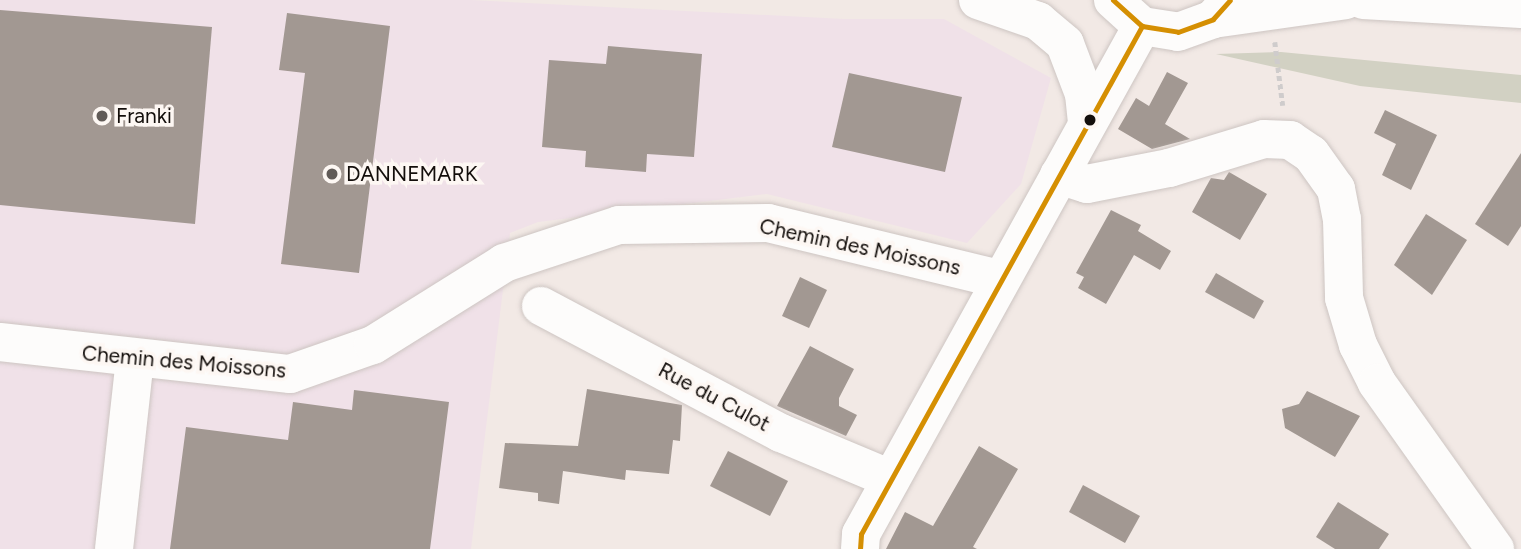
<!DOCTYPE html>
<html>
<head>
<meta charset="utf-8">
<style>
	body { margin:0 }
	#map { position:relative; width:1521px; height:549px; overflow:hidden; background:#f2e9e5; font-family:Figtree,sans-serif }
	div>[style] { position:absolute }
	.industrial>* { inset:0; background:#f0e1e8 }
	.green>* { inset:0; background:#d2d1c3 }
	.building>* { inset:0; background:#a29892 }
	.path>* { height:4.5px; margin-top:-2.25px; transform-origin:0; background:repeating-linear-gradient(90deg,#cfcccc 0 5px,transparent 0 8.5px) }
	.roads { filter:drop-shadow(0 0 2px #cdc5c2) drop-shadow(0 0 2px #cdc5c2) }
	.minor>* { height:38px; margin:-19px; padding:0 19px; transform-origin:19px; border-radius:19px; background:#fdfcfb }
	.major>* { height:38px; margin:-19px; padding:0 19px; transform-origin:19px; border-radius:19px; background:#fdfcfb }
	.bus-1>* { height:5px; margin:-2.5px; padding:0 2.5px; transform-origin:2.5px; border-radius:2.5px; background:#d58f02 }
	.dots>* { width:19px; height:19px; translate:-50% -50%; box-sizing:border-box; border:4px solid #fdf7f3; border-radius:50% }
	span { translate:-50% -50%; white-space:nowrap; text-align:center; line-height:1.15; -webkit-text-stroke:7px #fdf7f3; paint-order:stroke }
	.poi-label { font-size:21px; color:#130e0b }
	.left { translate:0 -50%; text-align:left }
	.street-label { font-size:21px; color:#130e0b }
</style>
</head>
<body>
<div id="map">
	<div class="industrial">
		<i style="clip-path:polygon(0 0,471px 0,844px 19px,944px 19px,1051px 78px,1021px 184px,967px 243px,767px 194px,538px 222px,510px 233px,471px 549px,0 549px)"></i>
	</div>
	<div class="green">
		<i style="clip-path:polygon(1281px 52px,1521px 75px,1521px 103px,1360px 86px,1216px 54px)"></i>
	</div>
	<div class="building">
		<i style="clip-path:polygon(0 10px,212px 27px,195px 224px,0 205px)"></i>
		<i style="clip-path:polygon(287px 13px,390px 26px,359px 273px,281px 264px,305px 73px,279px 70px)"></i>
		<i style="clip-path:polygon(608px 46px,702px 54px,694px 157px,647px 154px,646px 172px,585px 167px,586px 151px,542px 147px,549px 60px,606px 64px)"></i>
		<i style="clip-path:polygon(1167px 72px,1188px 83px,1165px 124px,1190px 139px,1152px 149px,1118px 129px,1136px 98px,1149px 106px)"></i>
		<i style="clip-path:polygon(849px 73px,962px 97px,945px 172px,832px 147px)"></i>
		<i style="clip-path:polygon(1385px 110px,1437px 135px,1411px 190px,1382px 175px,1396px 144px,1374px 133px)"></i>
		<i style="clip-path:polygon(1521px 153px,1521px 226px,1508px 246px,1475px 224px)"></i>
		<i style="clip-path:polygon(1229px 172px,1267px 194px,1240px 240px,1192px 212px,1211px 178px,1224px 180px)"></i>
		<i style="clip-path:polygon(1111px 210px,1141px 225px,1138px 231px,1171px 251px,1160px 270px,1134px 255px,1106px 304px,1078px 288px,1084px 277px,1076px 273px)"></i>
		<i style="clip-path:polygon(1426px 214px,1467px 240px,1432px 295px,1394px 265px)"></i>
		<i style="clip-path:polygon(1216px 273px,1264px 301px,1254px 319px,1205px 292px)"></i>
		<i style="clip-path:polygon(800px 277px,827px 290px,809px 328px,782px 316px)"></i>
		<i style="clip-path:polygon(810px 346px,854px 369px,839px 398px,839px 406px,857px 415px,846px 436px,777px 406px)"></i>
		<i style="clip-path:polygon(587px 389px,682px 405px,680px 441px,673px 440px,669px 474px,626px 470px,625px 480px,563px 471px,559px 504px,538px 501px,538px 493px,499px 488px,505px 443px,578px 446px)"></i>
		<i style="clip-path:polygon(354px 390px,449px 402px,430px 549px,170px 549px,186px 427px,288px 440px,293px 402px,352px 410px)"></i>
		<i style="clip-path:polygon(1307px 391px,1360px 416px,1335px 457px,1285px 428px,1282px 409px,1299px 404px)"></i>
		<i style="clip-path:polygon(979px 446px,1018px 469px,973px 547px,977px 549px,886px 549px,905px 512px,933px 526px)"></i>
		<i style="clip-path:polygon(728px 451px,788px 481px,770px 516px,710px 486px)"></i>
		<i style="clip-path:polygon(1083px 485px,1140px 516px,1125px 543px,1069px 512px)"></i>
		<i style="clip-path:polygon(1338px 502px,1389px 534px,1379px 549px,1335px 549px,1316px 537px)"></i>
	</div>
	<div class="path">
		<i style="left:1275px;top:42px;width:64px;rotate:82.9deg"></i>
	</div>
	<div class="roads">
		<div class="minor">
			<i style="left:1059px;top:175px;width:29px;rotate:18deg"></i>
			<i style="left:1087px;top:184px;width:84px;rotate:-11deg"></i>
			<i style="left:1169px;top:168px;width:99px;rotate:-17deg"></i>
			<i style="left:1264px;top:139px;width:26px;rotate:2deg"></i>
			<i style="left:1290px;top:140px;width:25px;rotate:34deg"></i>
			<i style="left:1311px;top:154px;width:43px;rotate:54.5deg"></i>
			<i style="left:1336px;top:189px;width:31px;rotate:79deg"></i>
			<i style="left:1342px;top:219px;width:79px;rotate:88.5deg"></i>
			<i style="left:1344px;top:298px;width:49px;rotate:73.4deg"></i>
			<i style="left:1358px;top:345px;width:42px;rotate:63.4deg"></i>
			<i style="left:1377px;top:383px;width:204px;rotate:54.6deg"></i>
			<i style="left:541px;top:306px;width:272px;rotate:27.9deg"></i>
			<i style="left:781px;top:433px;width:119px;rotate:22.7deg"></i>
			<i style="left:0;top:342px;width:292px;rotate:6.3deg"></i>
			<i style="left:290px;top:374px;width:88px;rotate:-19.3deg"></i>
			<i style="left:373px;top:345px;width:155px;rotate:-32deg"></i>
			<i style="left:504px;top:263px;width:121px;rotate:-18.3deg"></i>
			<i style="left:619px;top:225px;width:149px;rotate:-0.8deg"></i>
			<i style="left:768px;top:223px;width:239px;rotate:13.6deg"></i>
			<i style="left:114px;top:549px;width:190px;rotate:-83.7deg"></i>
			<i style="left:860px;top:549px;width:15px;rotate:-86deg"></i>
			<i style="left:861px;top:534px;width:581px;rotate:-61.05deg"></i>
		</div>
		<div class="major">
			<i style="left:978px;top:0;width:64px;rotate:19.3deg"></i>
			<i style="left:1038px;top:21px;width:35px;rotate:40deg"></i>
			<i style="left:1065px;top:44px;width:53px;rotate:69.2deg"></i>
			<i style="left:1084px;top:94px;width:30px;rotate:84deg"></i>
			<i style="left:1113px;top:0;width:39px;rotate:42deg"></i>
			<i style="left:1142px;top:26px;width:36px;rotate:9deg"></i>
			<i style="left:1178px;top:32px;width:37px;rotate:-20deg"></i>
			<i style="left:1213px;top:19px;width:25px;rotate:-48deg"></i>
			<i style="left:1363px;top:0;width:158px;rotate:3.3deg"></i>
			<i style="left:1213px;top:19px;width:134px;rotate:-8.1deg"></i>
		</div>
	</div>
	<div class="bus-1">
		<i style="left:1113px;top:0;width:39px;rotate:42deg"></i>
		<i style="left:1142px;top:26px;width:36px;rotate:9deg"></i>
		<i style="left:1178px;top:32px;width:37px;rotate:-20deg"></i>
		<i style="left:1213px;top:19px;width:25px;rotate:-48deg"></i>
		<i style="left:860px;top:549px;width:15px;rotate:-86deg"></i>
		<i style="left:861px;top:534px;width:581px;rotate:-61.05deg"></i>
	</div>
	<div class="dots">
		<i style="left:102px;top:116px;background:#615b57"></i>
		<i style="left:1090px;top:120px;background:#130e0b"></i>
		<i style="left:332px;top:174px;background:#615b57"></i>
	</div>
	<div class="poi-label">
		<span class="left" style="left:116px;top:116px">Franki</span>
		<span class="left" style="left:346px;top:174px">DANNEMARK</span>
	</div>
	<div class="street-label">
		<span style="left:860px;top:247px;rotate:12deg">Chemin des Moissons</span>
		<span style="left:184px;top:362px;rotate:5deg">Chemin des Moissons</span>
		<span style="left:714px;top:397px;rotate:28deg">Rue du Culot</span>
	</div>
</div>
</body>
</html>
